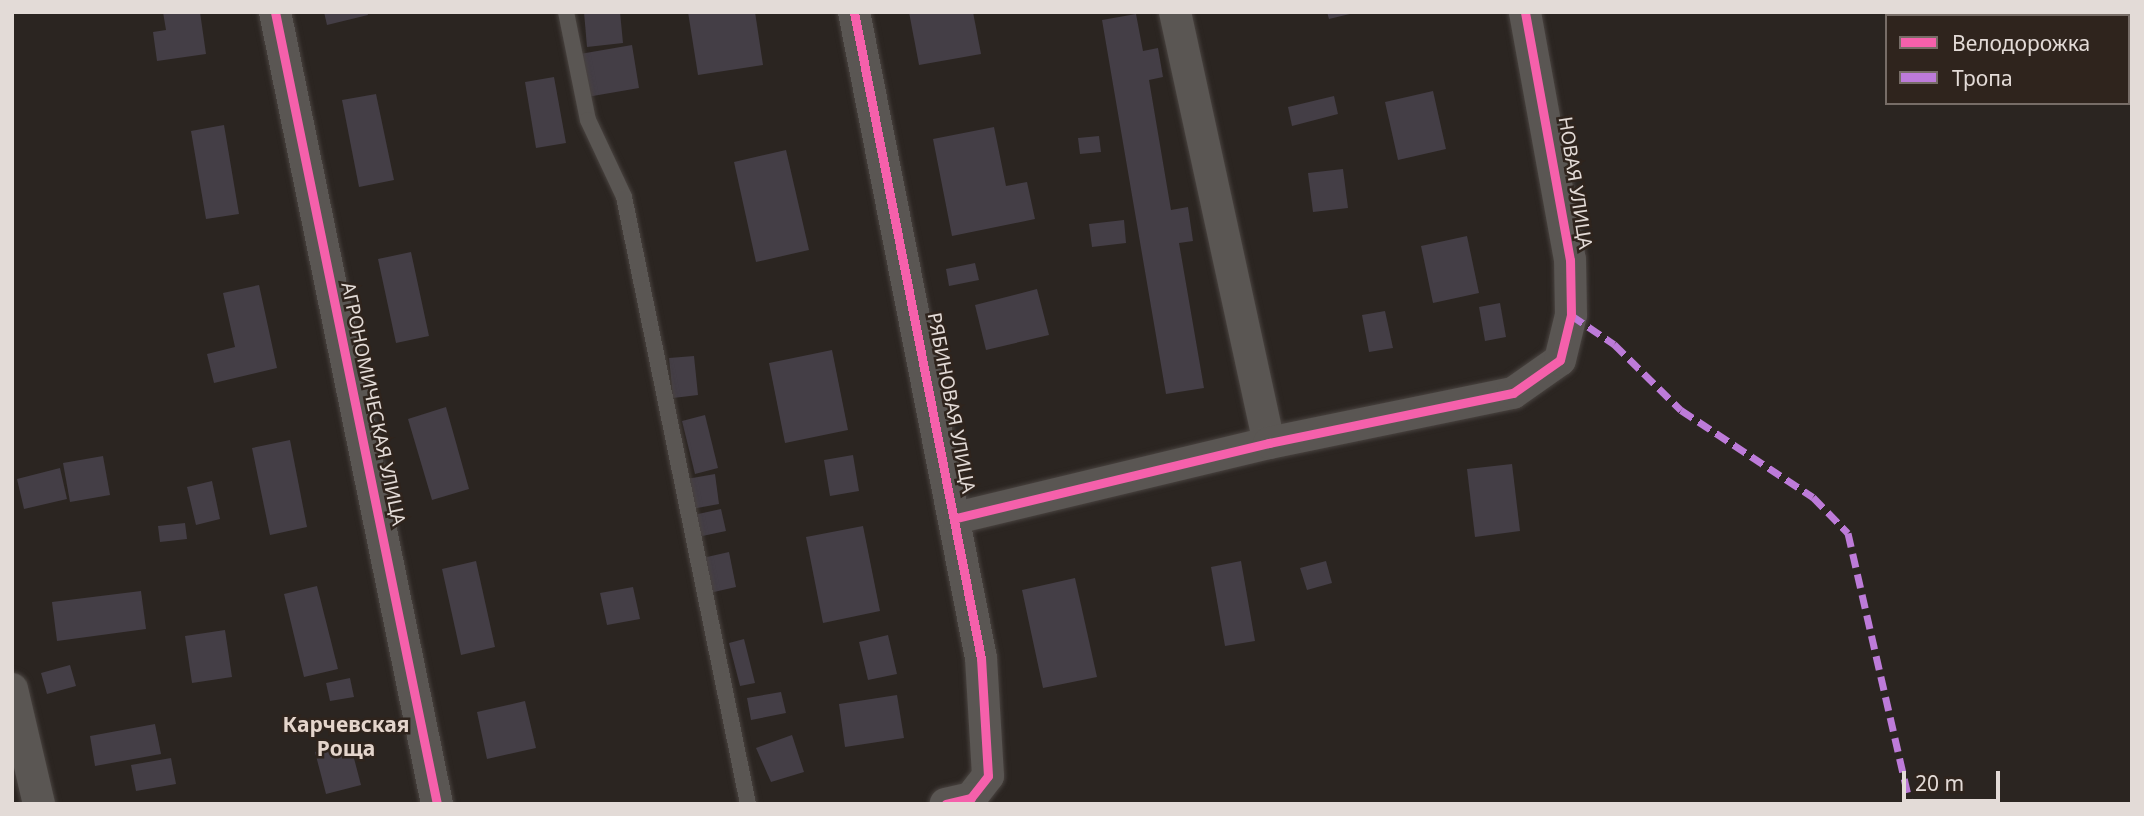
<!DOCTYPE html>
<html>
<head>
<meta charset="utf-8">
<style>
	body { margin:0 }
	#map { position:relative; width:2144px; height:816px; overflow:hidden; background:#2b2521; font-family:"Noto Sans",sans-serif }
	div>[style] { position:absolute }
	.building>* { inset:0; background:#443e46 }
	.roads { filter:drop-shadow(0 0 2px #494340) drop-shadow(0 0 2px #494340) }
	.lane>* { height:16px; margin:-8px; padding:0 8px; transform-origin:8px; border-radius:8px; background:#5a5653 }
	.street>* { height:32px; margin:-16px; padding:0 16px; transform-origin:16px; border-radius:16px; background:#5a5653 }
	.quiet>* { height:7px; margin-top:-3.5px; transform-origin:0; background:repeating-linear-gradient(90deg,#bd7bd9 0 14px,transparent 0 21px) }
	.cycleway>* { height:9px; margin:-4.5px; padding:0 4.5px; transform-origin:4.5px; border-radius:4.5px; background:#f560ab }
	span { translate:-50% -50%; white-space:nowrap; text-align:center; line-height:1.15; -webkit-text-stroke:5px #2f241d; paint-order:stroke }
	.street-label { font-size:19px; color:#e3dbd7 }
	.neighbourhood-label { font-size:21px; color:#e4d5cc; font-weight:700 }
	.frame { position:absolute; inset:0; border:14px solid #e3dbd7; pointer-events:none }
	.legend { position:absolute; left:1885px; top:14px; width:245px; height:91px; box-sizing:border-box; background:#2f241d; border:2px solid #776d67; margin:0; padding:9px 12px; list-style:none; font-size:21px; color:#e3dbd7 }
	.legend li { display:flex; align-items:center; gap:14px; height:35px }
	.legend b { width:35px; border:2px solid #776d67 }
	.scale { position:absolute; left:1902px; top:771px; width:98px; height:32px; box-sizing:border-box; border:4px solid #e3dbd7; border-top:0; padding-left:9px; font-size:21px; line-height:24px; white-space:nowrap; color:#e3dbd7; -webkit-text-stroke:5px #2f241d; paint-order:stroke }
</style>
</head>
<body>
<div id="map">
	<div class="building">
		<i style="clip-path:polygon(163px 12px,200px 12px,206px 54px,157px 61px,153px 32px,166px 30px)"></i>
		<i style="clip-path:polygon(324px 12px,367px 12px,368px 15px,327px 25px)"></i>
		<i style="clip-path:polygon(584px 12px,620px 12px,623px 43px,587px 47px)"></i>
		<i style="clip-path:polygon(688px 12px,755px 12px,763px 65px,698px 75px)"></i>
		<i style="clip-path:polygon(909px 12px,973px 12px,981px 54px,919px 65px)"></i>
		<i style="clip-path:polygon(1327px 12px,1354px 12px,1354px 13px,1329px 19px)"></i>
		<i style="clip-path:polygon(1136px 14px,1143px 51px,1158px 48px,1163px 77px,1149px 80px,1171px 210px,1188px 207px,1193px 241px,1179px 243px,1204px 388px,1166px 394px,1102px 20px)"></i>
		<i style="clip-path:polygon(632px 45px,639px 88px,587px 97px,580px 54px)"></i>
		<i style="clip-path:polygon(554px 77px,566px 143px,536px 148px,525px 82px)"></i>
		<i style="clip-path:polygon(1433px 91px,1446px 149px,1398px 160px,1385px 102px)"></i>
		<i style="clip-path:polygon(376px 94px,394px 180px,359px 187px,342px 100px)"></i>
		<i style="clip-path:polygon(1334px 96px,1338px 114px,1292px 126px,1288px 107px)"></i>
		<i style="clip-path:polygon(224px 125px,239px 214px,206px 219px,191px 131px)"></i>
		<i style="clip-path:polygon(994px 127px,1006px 186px,1027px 182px,1035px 219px,952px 236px,933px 139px)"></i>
		<i style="clip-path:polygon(1099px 136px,1101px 152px,1080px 154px,1078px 138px)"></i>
		<i style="clip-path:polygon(786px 150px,809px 250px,756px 262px,734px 162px)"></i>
		<i style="clip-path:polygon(1343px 169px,1348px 208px,1313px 212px,1308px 173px)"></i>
		<i style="clip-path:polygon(1124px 220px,1126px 243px,1092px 247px,1089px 224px)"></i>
		<i style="clip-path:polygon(1467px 236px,1479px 293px,1433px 303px,1421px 246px)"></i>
		<i style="clip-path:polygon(411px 252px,429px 336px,396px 343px,378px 259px)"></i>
		<i style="clip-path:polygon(975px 263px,979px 280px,949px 286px,946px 269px)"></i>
		<i style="clip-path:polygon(259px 285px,277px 368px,214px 383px,207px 354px,235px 347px,223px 293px)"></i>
		<i style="clip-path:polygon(1037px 289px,1049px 335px,986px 350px,975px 305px)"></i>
		<i style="clip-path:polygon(1500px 303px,1506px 337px,1485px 341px,1479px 307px)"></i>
		<i style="clip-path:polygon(1385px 311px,1393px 348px,1369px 352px,1362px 315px)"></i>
		<i style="clip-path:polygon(832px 350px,848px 430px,785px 443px,769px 363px)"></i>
		<i style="clip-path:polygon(694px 356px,698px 395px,673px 398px,669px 358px)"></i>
		<i style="clip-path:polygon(446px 407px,469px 489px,432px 500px,408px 419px)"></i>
		<i style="clip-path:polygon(705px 415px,718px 468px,695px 474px,682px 421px)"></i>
		<i style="clip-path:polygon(290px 440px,307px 527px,270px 535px,252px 448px)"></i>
		<i style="clip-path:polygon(853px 455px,859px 491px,830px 496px,824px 460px)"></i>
		<i style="clip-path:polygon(103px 456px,110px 495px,70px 502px,63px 463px)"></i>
		<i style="clip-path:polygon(1512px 464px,1520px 531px,1475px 537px,1467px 469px)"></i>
		<i style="clip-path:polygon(60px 468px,67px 499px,24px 509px,17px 479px)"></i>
		<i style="clip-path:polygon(715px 474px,719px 504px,686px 510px,681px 480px)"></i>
		<i style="clip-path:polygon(212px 481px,220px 519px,196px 525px,187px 487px)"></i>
		<i style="clip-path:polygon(721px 509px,726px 531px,693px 538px,689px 516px)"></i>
		<i style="clip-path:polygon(185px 523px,187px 539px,160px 542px,158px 526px)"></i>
		<i style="clip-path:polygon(863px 526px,880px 611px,823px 623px,806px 537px)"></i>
		<i style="clip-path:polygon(729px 552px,736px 587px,705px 594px,698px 559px)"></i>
		<i style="clip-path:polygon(476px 561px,495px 647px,461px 655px,442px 569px)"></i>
		<i style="clip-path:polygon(1241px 561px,1255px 641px,1225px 646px,1211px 567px)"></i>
		<i style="clip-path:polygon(1326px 561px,1332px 583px,1307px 590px,1300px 568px)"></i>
		<i style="clip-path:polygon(1075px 578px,1097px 677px,1043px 688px,1022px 590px)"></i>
		<i style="clip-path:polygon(317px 586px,338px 669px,304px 677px,284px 594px)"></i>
		<i style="clip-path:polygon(633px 587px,640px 619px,607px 625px,600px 593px)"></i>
		<i style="clip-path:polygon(141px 591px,146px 629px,57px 641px,52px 602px)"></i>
		<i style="clip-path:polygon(225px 630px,232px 677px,192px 683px,185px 636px)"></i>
		<i style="clip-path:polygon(888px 635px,897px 674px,868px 680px,859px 642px)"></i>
		<i style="clip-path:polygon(744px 639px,755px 683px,740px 686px,729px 643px)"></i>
		<i style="clip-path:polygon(70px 665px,76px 686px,47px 694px,41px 673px)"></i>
		<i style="clip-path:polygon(350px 678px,354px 697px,330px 701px,326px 683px)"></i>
		<i style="clip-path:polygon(781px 692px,786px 713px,751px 720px,747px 698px)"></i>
		<i style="clip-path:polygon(897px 695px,904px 738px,845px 747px,839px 704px)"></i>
		<i style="clip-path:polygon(525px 701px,536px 748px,487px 759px,477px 712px)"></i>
		<i style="clip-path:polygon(155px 724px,161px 754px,95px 766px,90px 736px)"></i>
		<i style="clip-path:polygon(792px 735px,804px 772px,771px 782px,756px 748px)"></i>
		<i style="clip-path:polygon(350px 743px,361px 785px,326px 794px,315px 752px)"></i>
		<i style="clip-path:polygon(171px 758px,176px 784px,136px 791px,131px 765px)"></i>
	</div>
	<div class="roads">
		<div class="lane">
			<i style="left:566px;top:12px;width:110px;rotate:78.5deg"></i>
			<i style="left:588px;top:120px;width:85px;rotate:64.9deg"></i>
			<i style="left:624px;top:197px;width:620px;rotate:78.45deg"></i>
		</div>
		<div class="street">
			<i style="left:275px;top:12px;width:808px;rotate:78.44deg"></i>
			<i style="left:854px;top:12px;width:658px;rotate:78.88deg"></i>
			<i style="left:981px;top:658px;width:118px;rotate:86.6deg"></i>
			<i style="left:988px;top:776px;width:28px;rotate:128deg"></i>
			<i style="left:971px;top:798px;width:26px;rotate:167deg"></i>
			<i style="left:1175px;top:12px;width:441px;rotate:77.7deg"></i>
			<i style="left:956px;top:518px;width:322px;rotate:-13.5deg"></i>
			<i style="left:1269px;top:443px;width:249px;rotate:-11.6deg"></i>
			<i style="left:1513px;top:393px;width:57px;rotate:-35.1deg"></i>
			<i style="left:1560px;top:360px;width:46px;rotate:-76.3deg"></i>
			<i style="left:1571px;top:315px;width:55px;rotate:-91deg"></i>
			<i style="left:1570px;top:260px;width:252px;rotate:-100.3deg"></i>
			<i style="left:12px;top:689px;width:118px;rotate:76.8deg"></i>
		</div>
	</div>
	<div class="quiet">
		<i style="left:1571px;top:315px;width:52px;rotate:34deg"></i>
		<i style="left:1614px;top:344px;width:94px;rotate:44.6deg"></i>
		<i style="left:1681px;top:410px;width:158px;rotate:33.4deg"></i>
		<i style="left:1813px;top:497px;width:50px;rotate:45.8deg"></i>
		<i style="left:1848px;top:533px;width:278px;rotate:77.1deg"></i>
	</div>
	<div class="cycleway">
		<i style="left:275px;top:12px;width:808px;rotate:78.44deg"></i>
		<i style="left:854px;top:12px;width:658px;rotate:78.88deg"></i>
		<i style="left:981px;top:658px;width:118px;rotate:86.6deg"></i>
		<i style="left:988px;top:776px;width:28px;rotate:128deg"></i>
		<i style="left:971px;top:798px;width:26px;rotate:167deg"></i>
		<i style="left:956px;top:518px;width:322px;rotate:-13.5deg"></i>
		<i style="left:1269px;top:443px;width:249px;rotate:-11.6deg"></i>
		<i style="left:1513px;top:393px;width:57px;rotate:-35.1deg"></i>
		<i style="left:1560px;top:360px;width:46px;rotate:-76.3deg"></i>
		<i style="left:1571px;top:315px;width:55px;rotate:-91deg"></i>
		<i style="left:1570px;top:260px;width:252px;rotate:-100.3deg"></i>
	</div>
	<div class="street-label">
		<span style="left:1575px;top:183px;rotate:81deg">НОВАЯ УЛИЦА</span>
		<span style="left:951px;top:403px;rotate:79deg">РЯБИНОВАЯ УЛИЦА</span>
		<span style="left:373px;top:404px;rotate:78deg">АГРОНОМИЧЕСКАЯ УЛИЦА</span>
	</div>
	<div class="neighbourhood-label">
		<span style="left:346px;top:736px">Карчевская<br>Роща</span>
	</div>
	<div class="frame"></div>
	<ul class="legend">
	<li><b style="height:9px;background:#f560ab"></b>Велодорожка</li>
	<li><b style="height:9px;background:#bd7bd9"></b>Тропа</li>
	</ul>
	<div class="scale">20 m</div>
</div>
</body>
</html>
